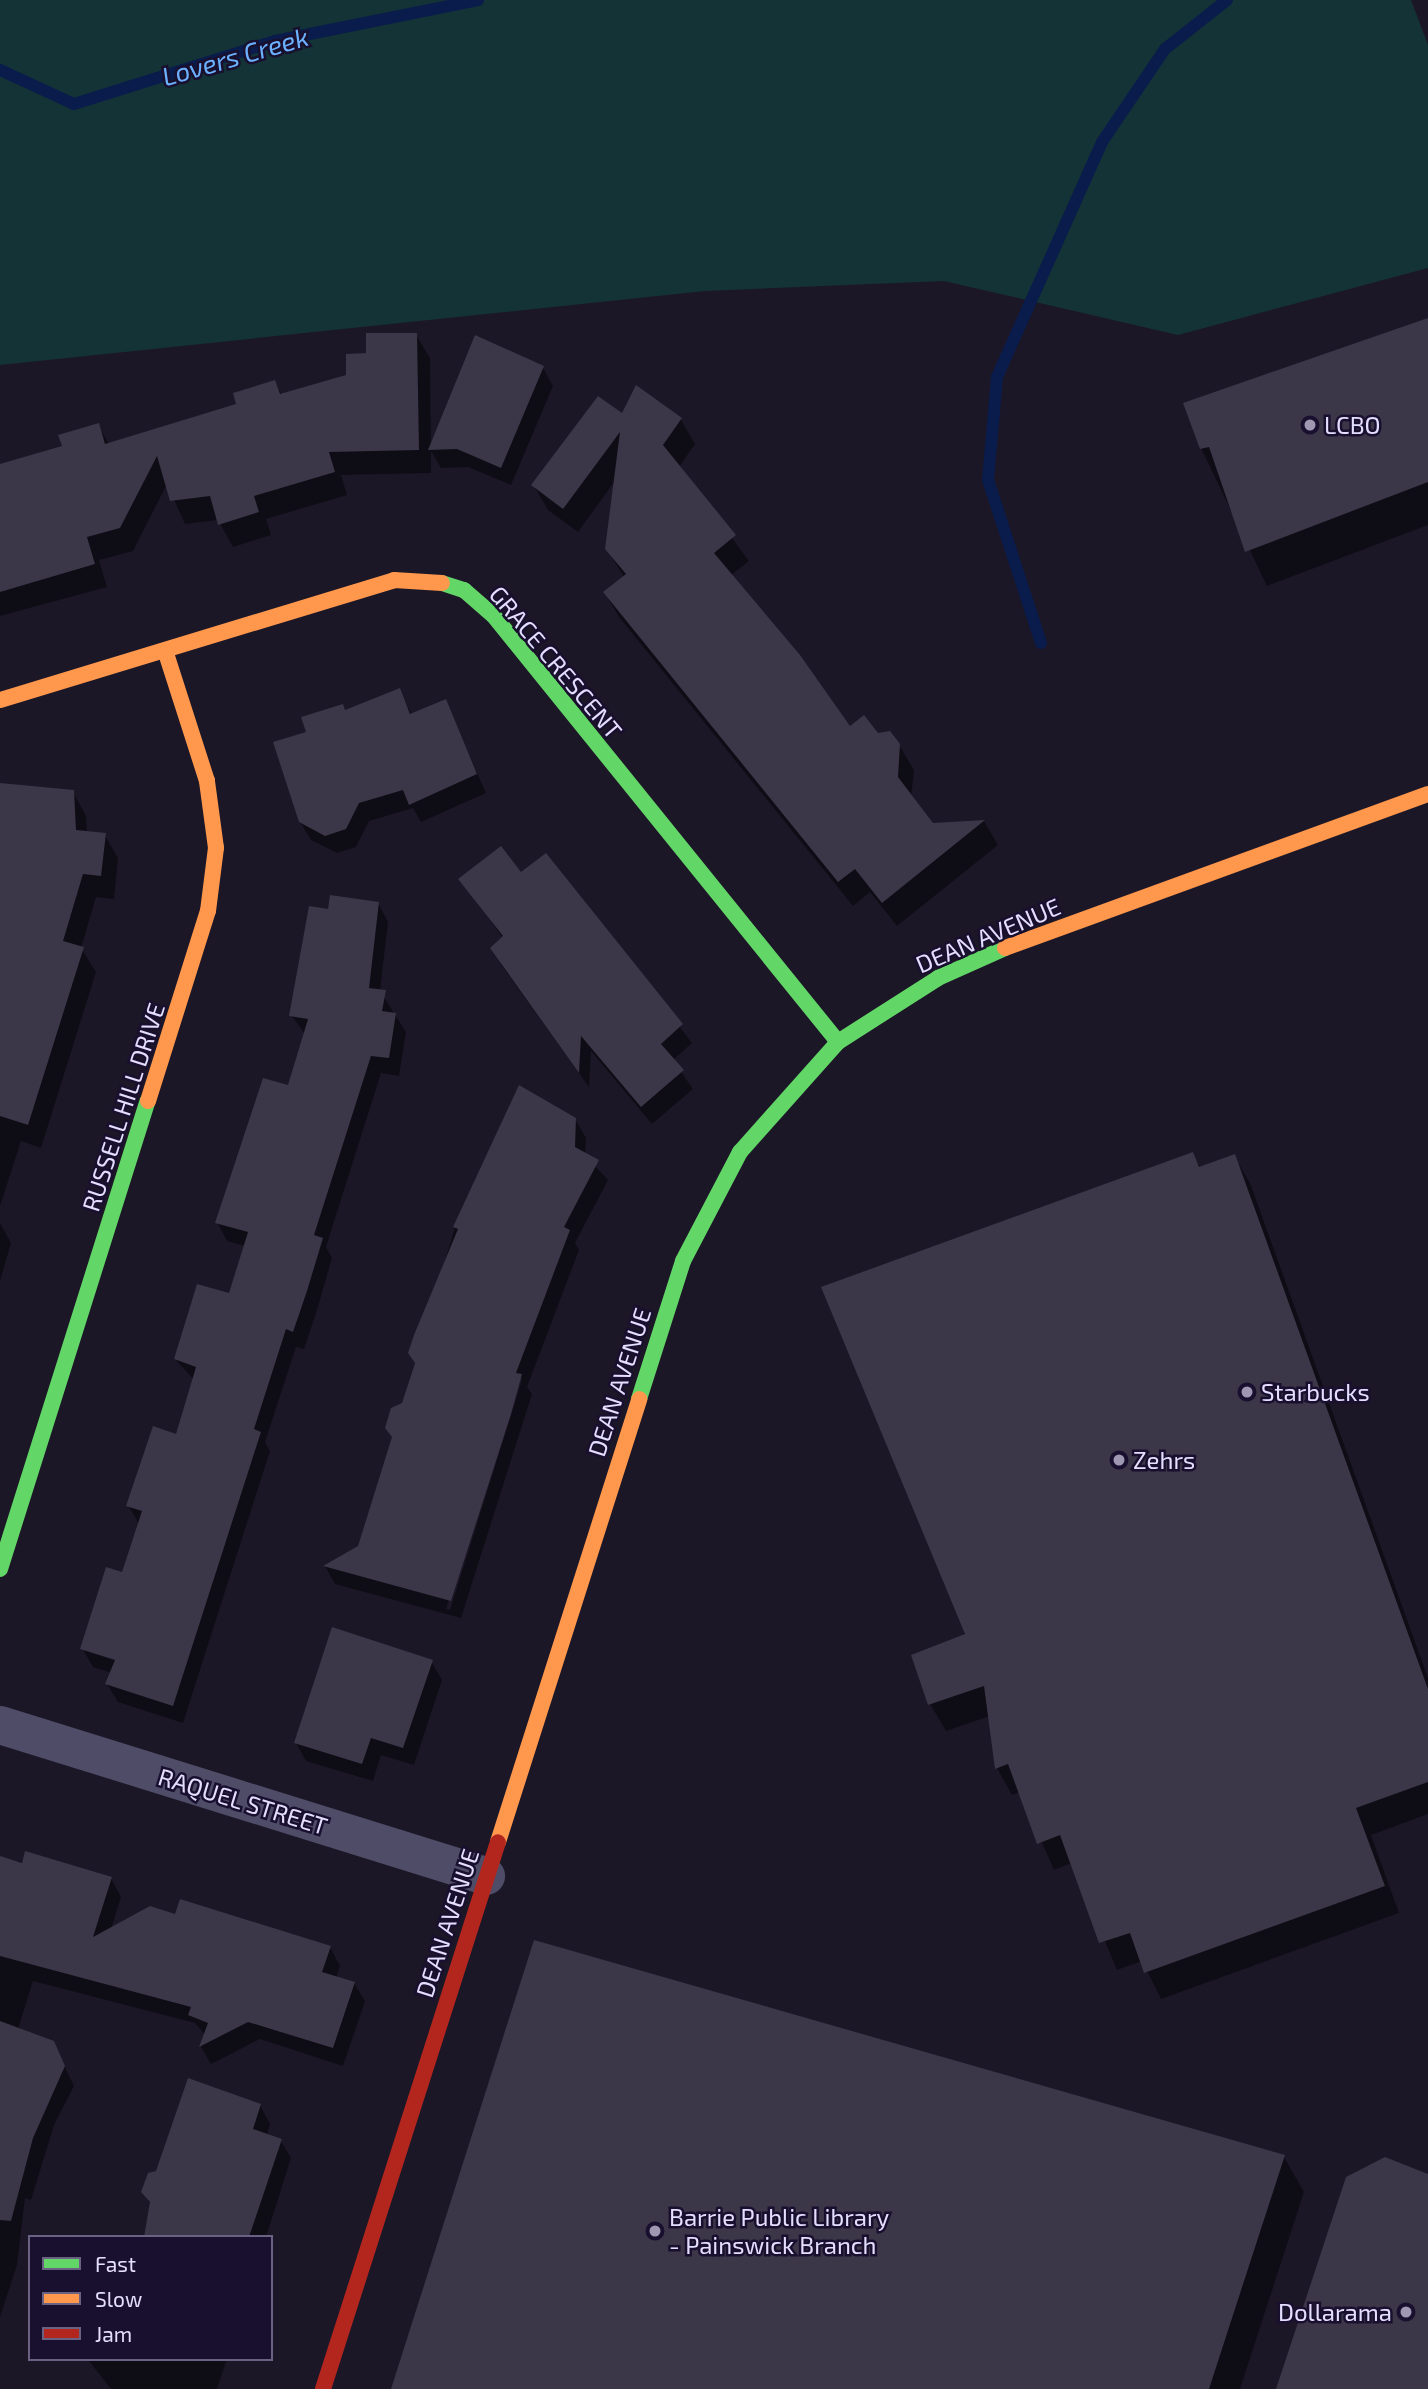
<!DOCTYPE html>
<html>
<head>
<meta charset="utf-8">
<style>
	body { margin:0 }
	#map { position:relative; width:1428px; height:2389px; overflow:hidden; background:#1c1727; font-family:"Exo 2",sans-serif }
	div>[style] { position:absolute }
	.green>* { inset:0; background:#143337 }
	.shadow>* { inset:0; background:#0007 }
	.stream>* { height:12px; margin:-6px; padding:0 6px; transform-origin:6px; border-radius:6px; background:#0a1c4b }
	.building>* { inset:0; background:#3b3648 }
	.street>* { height:38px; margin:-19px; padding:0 19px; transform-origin:19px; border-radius:19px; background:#4f4c68 }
	.fast>* { height:16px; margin:-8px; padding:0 8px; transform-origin:8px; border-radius:8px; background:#63d668 }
	.slow>* { height:16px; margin:-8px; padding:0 8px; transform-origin:8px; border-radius:8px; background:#ff974d }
	.jam>* { height:16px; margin:-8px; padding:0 8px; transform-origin:8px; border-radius:8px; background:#b3261e }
	.dots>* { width:19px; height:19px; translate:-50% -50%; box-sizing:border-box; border:4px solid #18102e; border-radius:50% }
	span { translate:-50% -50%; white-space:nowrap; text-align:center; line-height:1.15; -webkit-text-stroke:5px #18102e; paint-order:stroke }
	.poi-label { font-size:24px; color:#e4deff }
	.left { translate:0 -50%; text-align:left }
	.right { translate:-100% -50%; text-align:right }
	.street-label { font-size:24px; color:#e4deff }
	.water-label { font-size:26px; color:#6cb1ff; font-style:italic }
	.legend { position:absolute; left:28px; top:2235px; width:245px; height:126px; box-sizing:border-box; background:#18102e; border:2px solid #6a6282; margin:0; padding:9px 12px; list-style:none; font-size:21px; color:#e4deff }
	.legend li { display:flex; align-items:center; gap:14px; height:35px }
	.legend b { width:35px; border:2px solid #6a6282 }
</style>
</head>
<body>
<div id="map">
	<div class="green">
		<i style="clip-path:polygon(0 0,1411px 0,1428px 45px,1428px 268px,1178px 335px,944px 281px,705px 291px,0 365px)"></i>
	</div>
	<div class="shadow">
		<i style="clip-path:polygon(1428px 319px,1428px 525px,1267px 586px,1201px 448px)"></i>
		<i style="clip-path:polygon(416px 335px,430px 358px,431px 449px,543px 368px,553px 386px,511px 485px,468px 467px,441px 468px,431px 451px,431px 473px,341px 475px,347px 495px,266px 519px,271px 535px,233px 547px,218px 520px,185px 524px,167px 484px,133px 551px,99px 560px,107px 587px,0 616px,0 485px,98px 425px,109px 444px,238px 405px,274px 382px,282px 395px,348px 376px,368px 355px)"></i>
		<i style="clip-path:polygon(623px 416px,681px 420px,695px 444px,679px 467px,749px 561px,730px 576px,849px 728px,899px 745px,914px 770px,911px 798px,932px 825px,984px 821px,998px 845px,897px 926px,870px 892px,853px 906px,619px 617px,605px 593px,624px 577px,607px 549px,615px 481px,578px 532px,548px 510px,534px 486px)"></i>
		<i style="clip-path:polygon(399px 690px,412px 715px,445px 701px,486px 793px,421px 822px,413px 808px,369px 821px,356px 847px,337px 853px,311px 840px,300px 822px,308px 733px,343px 706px,346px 712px)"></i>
		<i style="clip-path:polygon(73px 792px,86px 816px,87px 833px,104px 834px,118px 858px,114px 899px,96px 897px,81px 948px,96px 972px,41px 1148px,21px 1141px,0 1206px,0 807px)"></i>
		<i style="clip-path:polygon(521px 874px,567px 881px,692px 1043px,673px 1060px,693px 1089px,652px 1124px,591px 1051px,589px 1087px,502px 966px,492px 948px,503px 938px,461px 879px)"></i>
		<i style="clip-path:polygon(378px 903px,388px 922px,380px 991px,406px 1032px,399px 1076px,381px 1073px,326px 1247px,332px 1258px,317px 1310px,304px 1349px,296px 1347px,265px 1442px,270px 1451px,183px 1723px,118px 1702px,107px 1684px,112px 1673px,93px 1667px,82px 1648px,123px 1574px,139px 1524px,128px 1505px,177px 1436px,194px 1380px,175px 1359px,230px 1295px,245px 1246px,227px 1241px,217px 1222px,289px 1088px,305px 1034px,291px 1015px,330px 911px)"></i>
		<i style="clip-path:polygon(evenodd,575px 1119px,586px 1138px,585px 1155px,608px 1180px,575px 1243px,579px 1250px,527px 1387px,532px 1394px,461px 1618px,335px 1584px,325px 1566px,360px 1548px,455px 1227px,575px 1119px,520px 1377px,522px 1380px,450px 1610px,446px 1609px,520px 1377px)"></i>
		<i style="clip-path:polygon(1192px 1154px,1201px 1169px,1234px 1156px,1250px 1183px,1428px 1678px,1428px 1814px,1371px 1835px,1399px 1913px,1161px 1999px,1142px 1961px,1117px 1970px,1072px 1863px,1054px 1870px,1020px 1792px,1012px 1795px,997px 1768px,990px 1716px,946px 1731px,930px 1704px)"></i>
		<i style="clip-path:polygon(0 1223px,11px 1243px,0 1281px)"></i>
		<i style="clip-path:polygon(431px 1661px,442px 1680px,414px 1765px,381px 1755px,373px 1781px,306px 1761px,296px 1743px)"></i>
		<i style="clip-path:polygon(0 1858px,111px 1878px,121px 1897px,111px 1929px,176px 1916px,330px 1947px,340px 1966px,336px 1978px,354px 1983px,365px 2001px,343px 2066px,260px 2039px,211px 2064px,201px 2047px,205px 2035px,195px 2023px,33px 1981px,18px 2029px,53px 2043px,74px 2086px,54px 2125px,31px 2200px,25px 2198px,17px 2265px,0 2317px)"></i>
		<i style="clip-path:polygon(260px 2105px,270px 2124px,267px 2135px,280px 2140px,291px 2158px,266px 2237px,146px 2237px,151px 2205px,143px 2192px,157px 2172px)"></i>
		<i style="clip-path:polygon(1284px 2157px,1304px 2192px,1240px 2389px,393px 2389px)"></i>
		<i style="clip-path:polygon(227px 2359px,217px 2389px,111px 2389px,89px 2361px)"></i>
	</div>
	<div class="stream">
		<i style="left:0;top:70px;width:81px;rotate:24.7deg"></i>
		<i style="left:74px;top:104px;width:211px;rotate:-17.4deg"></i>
		<i style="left:275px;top:41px;width:207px;rotate:-11.4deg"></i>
		<i style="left:1041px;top:643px;width:171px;rotate:-108deg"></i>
		<i style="left:988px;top:480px;width:103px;rotate:-85deg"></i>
		<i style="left:997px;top:377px;width:257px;rotate:-65.9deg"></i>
		<i style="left:1102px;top:142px;width:112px;rotate:-55.9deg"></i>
		<i style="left:1165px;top:49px;width:79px;rotate:-38.3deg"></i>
	</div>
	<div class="building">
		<i style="clip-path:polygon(1428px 318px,1428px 482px,1245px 552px,1209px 447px,1200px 449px,1183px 403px)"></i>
		<i style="clip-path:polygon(366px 333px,417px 333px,419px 450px,329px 452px,335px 472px,254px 496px,259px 512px,218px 525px,210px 496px,170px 501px,157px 456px,120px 528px,87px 537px,95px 564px,0 592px,0 464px,62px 446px,58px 435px,99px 423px,105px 444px,236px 404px,233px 393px,275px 380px,280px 394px,346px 375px,346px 354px,366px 353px)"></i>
		<i style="clip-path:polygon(475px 335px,544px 366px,501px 468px,457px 449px,428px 450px)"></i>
		<i style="clip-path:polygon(636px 385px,682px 418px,663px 445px,736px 535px,714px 553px,800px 655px,850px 726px,864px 715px,878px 733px,890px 731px,900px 744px,898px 777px,933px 823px,985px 820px,882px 903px,855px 869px,838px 882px,603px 592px,626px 574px,605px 549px,620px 432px,563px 509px,531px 485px,598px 396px,622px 413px)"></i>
		<i style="clip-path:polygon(400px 688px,410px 714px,446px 699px,477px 774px,409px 805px,403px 790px,359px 803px,346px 829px,325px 836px,299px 822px,273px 742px,306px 732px,301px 717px,343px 704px,345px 710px)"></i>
		<i style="clip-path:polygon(0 783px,74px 790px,76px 830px,106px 833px,101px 876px,83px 874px,63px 941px,84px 947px,28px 1125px,0 1116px)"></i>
		<i style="clip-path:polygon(501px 846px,521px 872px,546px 853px,683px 1024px,661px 1044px,684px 1070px,641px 1107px,581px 1036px,579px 1073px,490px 948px,503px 936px,458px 879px)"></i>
		<i style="clip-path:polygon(330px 895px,379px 902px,369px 988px,386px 990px,382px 1011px,396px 1013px,389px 1058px,371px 1056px,314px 1235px,323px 1238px,307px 1291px,293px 1332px,286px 1329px,254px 1429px,261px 1432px,173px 1706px,105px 1684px,115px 1660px,80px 1649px,106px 1567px,122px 1572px,142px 1511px,126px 1506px,153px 1426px,176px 1434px,196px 1367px,174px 1359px,197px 1284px,229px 1293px,248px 1232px,215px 1223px,263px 1078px,288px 1085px,308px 1019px,289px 1016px,309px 906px,328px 909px)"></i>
		<i style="clip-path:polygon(519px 1085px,576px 1118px,575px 1147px,599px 1160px,564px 1227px,570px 1230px,516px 1373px,522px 1374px,511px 1414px,451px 1601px,323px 1566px,358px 1546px,392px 1437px,385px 1428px,391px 1408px,402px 1403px,415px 1363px,408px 1353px,414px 1335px,458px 1229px,453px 1227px)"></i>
		<i style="clip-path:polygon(1193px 1152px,1199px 1167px,1235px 1154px,1428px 1689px,1428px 1782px,1356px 1808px,1385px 1886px,1144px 1973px,1130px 1933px,1099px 1943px,1060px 1835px,1037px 1844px,1008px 1764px,995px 1769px,984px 1686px,928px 1705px,911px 1655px,965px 1634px,821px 1287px)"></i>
		<i style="clip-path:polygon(332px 1627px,433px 1660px,403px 1748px,371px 1738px,362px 1764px,294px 1743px)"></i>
		<i style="clip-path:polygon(25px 1851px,112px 1877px,93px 1937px,150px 1906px,175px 1914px,180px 1899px,331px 1946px,322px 1972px,355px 1982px,333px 2048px,248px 2022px,199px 2047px,208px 2023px,188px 2015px,191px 2007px,0 1956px,0 1856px,22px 1863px)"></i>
		<i style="clip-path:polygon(534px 1940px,1285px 2155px,1209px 2389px,391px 2389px)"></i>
		<i style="clip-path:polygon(0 2021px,54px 2041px,65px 2066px,33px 2138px,11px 2221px,0 2220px)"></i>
		<i style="clip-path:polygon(188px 2078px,261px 2104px,253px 2129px,282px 2139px,249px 2237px,144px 2237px,150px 2202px,141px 2192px,148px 2173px,156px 2171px)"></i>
		<i style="clip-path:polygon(1385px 2157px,1428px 2174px,1428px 2389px,1276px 2389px,1346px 2177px)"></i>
	</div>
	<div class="street">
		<i style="left:0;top:1725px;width:509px;rotate:17.26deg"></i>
	</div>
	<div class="fast">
		<i style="left:442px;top:583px;width:23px;rotate:18deg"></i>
		<i style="left:464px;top:590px;width:38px;rotate:41deg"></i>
		<i style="left:493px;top:615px;width:549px;rotate:51.06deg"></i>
		<i style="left:639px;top:1399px;width:145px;rotate:-72.3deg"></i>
		<i style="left:683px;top:1261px;width:123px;rotate:-62.4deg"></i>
		<i style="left:740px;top:1152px;width:147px;rotate:-48.3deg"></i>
		<i style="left:838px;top:1042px;width:119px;rotate:-32.6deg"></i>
		<i style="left:938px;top:978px;width:73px;rotate:-24.1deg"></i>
		<i style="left:0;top:1569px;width:491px;rotate:-72.5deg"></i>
	</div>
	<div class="slow">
		<i style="left:0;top:700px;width:412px;rotate:-16.9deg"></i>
		<i style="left:394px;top:580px;width:48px;rotate:3.6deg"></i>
		<i style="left:1005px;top:948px;width:450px;rotate:-20deg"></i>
		<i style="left:148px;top:1101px;width:199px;rotate:-72.5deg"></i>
		<i style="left:208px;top:911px;width:64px;rotate:-82.8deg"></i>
		<i style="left:216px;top:848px;width:68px;rotate:-97.7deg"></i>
		<i style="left:207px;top:781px;width:134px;rotate:-107.8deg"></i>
		<i style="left:498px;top:1842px;width:465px;rotate:-72.3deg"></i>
	</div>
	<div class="jam">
		<i style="left:323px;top:2389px;width:574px;rotate:-72.26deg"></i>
	</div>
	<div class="dots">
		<i style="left:1310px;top:425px;background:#9e98b3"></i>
		<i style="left:1247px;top:1392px;background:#9e98b3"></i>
		<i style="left:1119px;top:1460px;background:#9e98b3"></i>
		<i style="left:655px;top:2231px;background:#9e98b3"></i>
		<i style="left:1406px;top:2312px;background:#9e98b3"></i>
	</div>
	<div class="poi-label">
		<span class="left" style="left:1324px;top:425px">LCBO</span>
		<span class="left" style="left:1261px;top:1392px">Starbucks</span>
		<span class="left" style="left:1133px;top:1460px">Zehrs</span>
		<span class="left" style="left:669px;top:2231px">Barrie Public Library<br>- Painswick Branch</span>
		<span class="right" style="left:1392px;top:2312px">Dollarama</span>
	</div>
	<div class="street-label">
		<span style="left:556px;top:662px;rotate:50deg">GRACE CRESCENT</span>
		<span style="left:988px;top:935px;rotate:-23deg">DEAN AVENUE</span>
		<span style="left:123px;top:1107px;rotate:-72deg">RUSSELL HILL DRIVE</span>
		<span style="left:619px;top:1382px;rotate:-72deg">DEAN AVENUE</span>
		<span style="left:243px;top:1801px;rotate:17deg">RAQUEL STREET</span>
		<span style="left:447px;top:1923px;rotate:-72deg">DEAN AVENUE</span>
	</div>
	<div class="water-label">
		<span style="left:235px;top:56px;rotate:-16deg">Lovers Creek</span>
	</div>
	<ul class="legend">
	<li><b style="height:9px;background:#63d668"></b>Fast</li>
	<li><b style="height:9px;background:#ff974d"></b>Slow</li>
	<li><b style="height:9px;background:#b3261e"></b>Jam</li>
	</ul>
</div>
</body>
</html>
